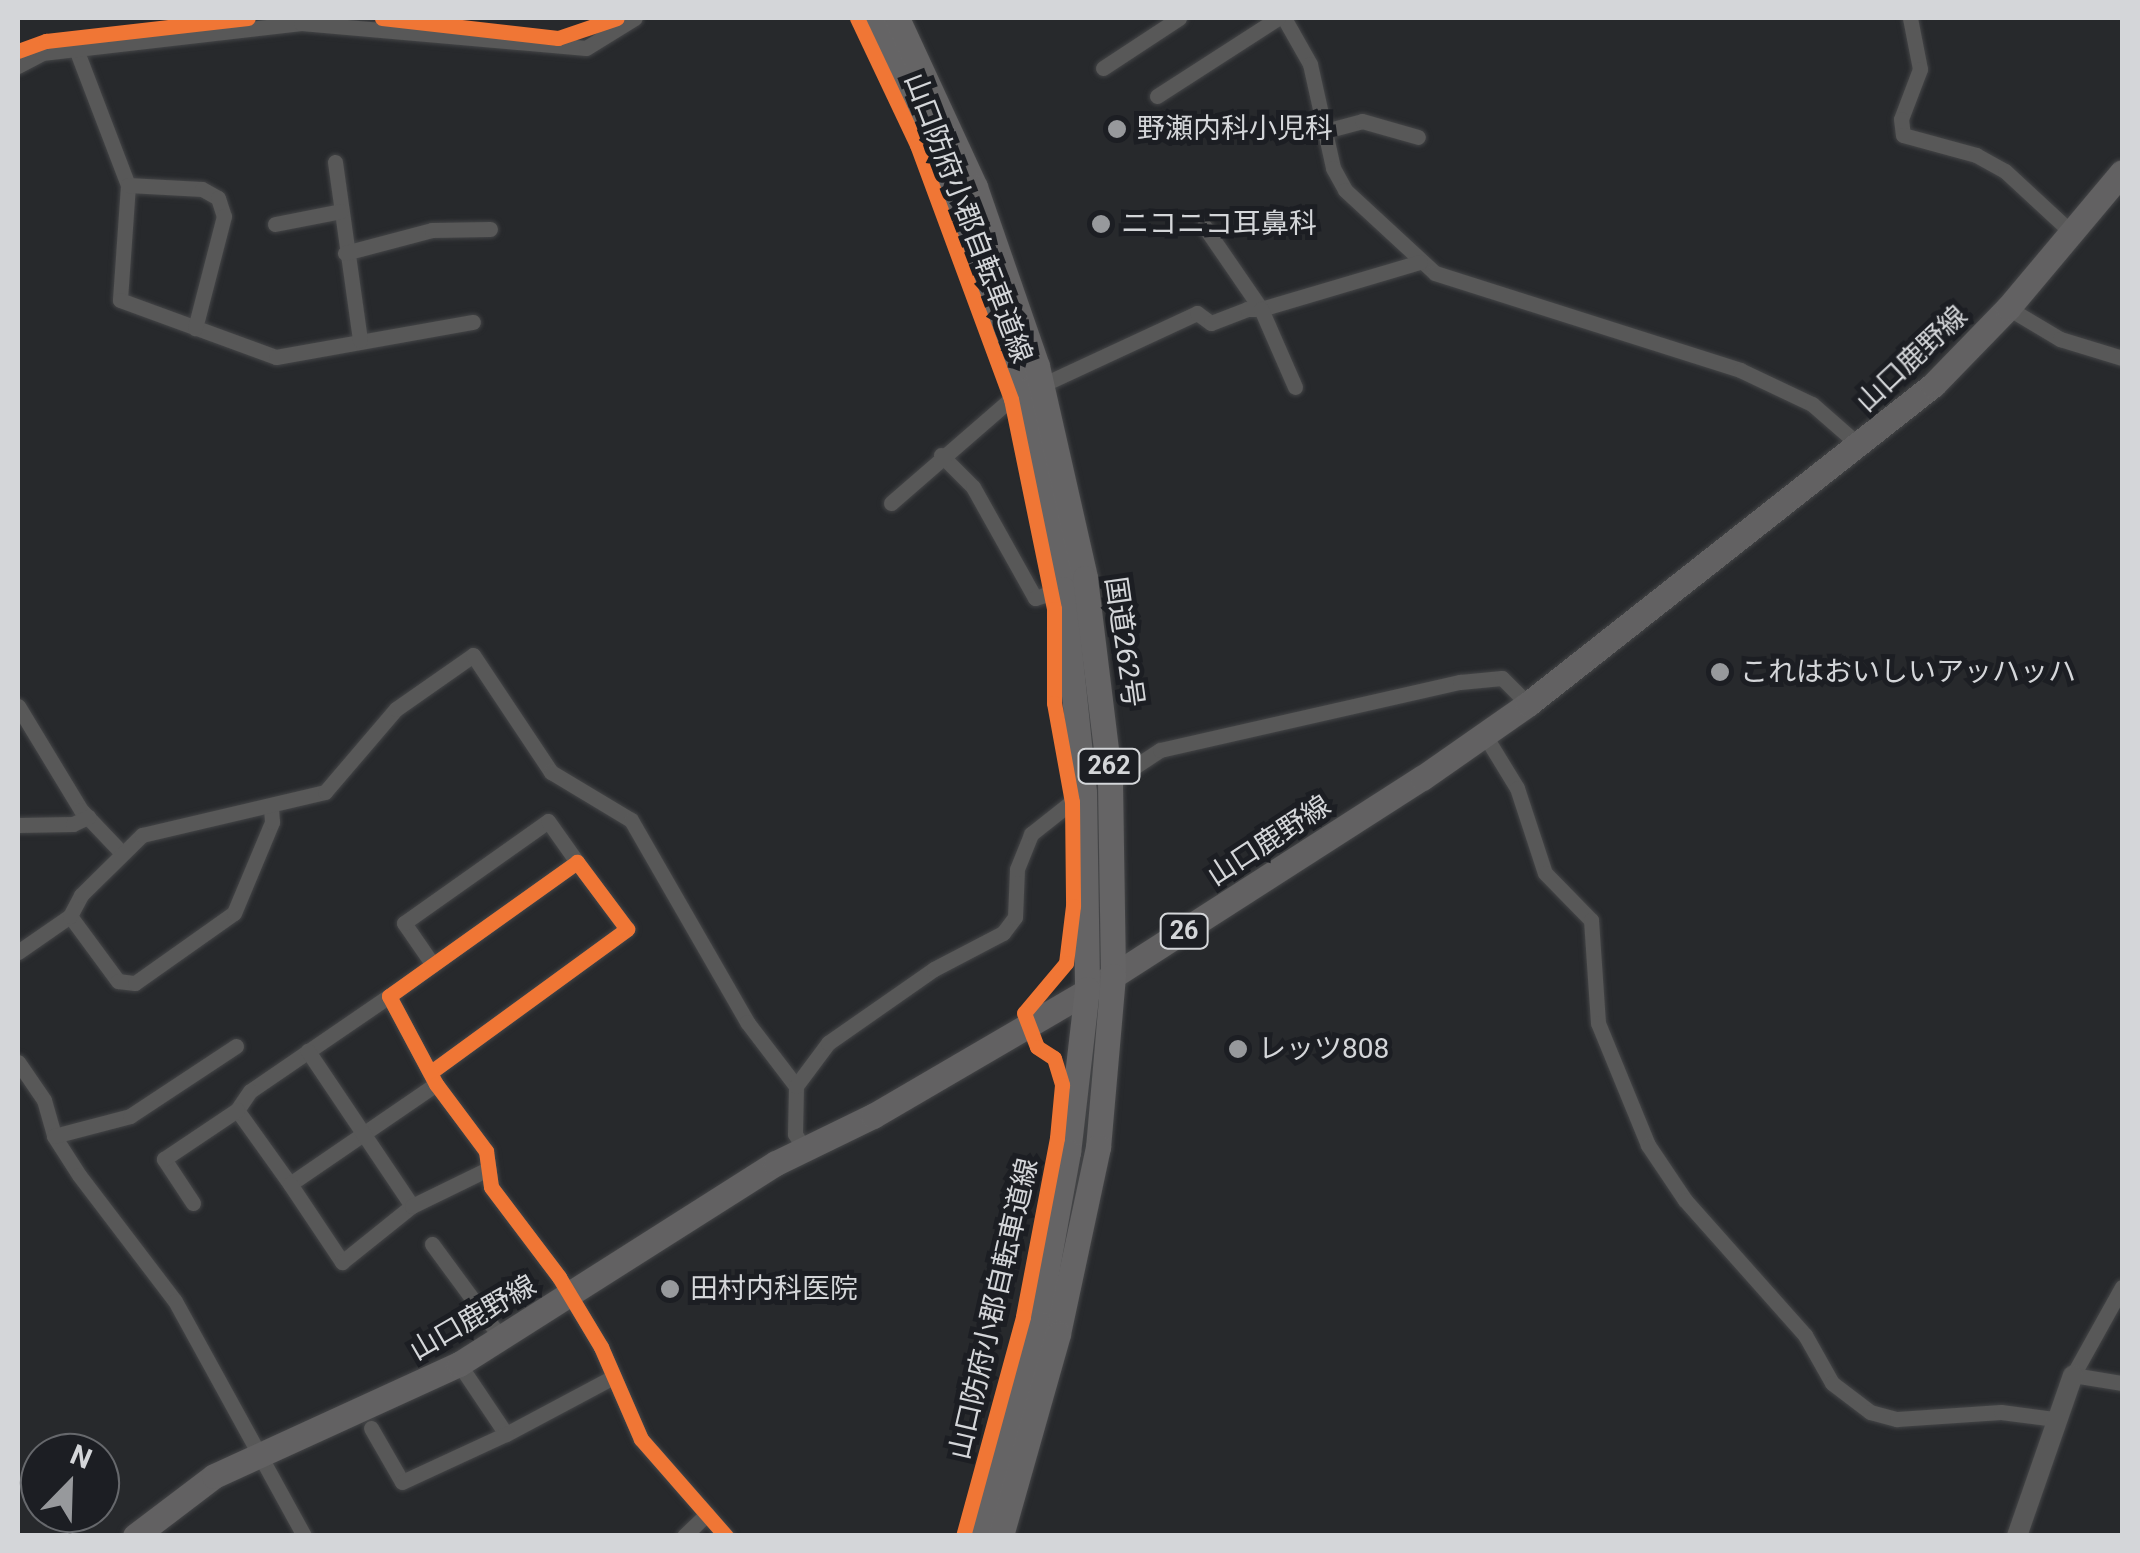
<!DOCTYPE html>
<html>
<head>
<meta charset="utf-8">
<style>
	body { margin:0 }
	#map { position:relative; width:2140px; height:1553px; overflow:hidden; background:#27292c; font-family:Roboto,"Noto Sans JP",sans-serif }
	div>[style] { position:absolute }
	.roads { filter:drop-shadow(0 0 2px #444547) drop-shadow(0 0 2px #444547) }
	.minor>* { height:15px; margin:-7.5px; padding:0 7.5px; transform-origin:7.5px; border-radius:7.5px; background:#585858 }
	.tertiary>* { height:20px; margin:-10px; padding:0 10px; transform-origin:10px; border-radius:10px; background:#585858 }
	.primary>* { height:25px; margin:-12.5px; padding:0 12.5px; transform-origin:12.5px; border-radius:12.5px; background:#626162 }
	.trunk>* { height:25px; margin:-12.5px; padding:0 12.5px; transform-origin:12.5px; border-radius:12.5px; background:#656465 }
	.cycleway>* { height:15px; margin:-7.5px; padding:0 7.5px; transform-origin:7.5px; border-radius:7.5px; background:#f07635 }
	.dots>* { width:28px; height:28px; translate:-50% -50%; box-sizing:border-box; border:5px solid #1c1e23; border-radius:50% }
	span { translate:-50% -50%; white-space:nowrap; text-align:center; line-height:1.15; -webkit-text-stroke:10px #1c1e23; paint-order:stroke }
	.shield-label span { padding:2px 8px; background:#1c1e23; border:2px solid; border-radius:8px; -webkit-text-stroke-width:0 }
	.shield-label { font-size:25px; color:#d4d6d9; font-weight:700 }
	.poi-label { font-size:28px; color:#d4d6d9 }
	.left { translate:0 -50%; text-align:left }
	.street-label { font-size:28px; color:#d4d6d9 }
	.frame { position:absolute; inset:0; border:20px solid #d4d6d9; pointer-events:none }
	.north { position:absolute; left:20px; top:1433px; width:100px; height:100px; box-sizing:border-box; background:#1c1e23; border:2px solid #66686c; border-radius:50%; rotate:23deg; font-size:28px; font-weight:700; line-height:40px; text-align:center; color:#d4d6d9 }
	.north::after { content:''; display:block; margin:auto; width:35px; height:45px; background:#97999c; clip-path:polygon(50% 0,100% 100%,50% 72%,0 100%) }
</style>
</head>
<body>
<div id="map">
	<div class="roads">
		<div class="minor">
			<i style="left:1284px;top:18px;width:53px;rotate:60.5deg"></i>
			<i style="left:1310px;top:64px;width:107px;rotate:77.5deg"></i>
			<i style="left:1333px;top:168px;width:25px;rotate:61deg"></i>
			<i style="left:1345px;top:190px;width:122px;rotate:42.7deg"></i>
			<i style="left:1435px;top:273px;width:320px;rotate:17.6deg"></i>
			<i style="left:1740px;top:370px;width:80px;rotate:25.3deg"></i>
			<i style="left:1812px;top:404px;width:64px;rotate:41.2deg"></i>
			<i style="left:1910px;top:18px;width:52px;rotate:78.9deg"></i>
			<i style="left:1920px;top:69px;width:53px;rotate:110.8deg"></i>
			<i style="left:1901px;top:119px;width:16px;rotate:83deg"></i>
			<i style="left:1903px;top:135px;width:76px;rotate:15.3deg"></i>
			<i style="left:1976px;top:155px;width:33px;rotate:29deg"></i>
			<i style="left:2005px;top:171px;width:91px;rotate:42.8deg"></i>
			<i style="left:76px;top:49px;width:146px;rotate:69.1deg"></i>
			<i style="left:128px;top:185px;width:115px;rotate:94deg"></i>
			<i style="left:120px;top:300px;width:166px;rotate:20.1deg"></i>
			<i style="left:276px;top:357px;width:200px;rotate:-10.1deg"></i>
			<i style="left:18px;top:66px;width:27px;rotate:-28deg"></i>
			<i style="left:42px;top:53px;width:261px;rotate:-6.6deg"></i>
			<i style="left:301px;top:23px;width:286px;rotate:5deg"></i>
			<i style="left:586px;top:48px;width:57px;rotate:-31.5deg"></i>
			<i style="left:1103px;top:68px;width:91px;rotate:-33.3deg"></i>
			<i style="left:1157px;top:96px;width:144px;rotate:-32.8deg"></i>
			<i style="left:1325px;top:131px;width:38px;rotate:-15deg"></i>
			<i style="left:1362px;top:121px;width:58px;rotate:15.9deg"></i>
			<i style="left:335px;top:162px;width:180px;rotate:82deg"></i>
			<i style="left:128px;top:185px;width:74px;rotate:3.1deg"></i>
			<i style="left:202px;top:189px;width:18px;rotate:29deg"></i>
			<i style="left:218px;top:198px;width:19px;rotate:72deg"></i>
			<i style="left:224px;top:216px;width:116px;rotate:104.5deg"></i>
			<i style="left:275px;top:224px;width:67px;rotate:-11.1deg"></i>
			<i style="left:1204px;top:226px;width:101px;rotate:55.5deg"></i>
			<i style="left:1261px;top:309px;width:166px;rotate:-16.5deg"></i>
			<i style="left:345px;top:253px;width:90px;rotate:-14.8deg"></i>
			<i style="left:432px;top:230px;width:58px;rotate:-1deg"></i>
			<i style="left:2008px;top:308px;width:61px;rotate:30.8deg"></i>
			<i style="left:2060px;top:339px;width:65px;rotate:17deg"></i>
			<i style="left:1042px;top:385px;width:171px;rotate:-24.9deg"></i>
			<i style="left:1197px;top:313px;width:17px;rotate:36deg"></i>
			<i style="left:1211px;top:323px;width:39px;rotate:-21deg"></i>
			<i style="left:1247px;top:309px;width:14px"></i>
			<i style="left:1261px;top:309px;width:85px;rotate:66.4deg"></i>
			<i style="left:941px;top:455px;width:45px;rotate:45deg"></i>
			<i style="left:973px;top:487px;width:127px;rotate:60.8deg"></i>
			<i style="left:1035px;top:598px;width:29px;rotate:-18deg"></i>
			<i style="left:891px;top:503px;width:171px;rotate:-41deg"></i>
			<i style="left:18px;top:706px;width:122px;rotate:58.8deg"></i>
			<i style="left:81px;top:810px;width:59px;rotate:46.4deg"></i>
			<i style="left:1484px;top:734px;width:63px;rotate:58.6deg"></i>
			<i style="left:1517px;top:788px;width:89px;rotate:71.8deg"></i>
			<i style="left:1545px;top:873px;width:66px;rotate:45.6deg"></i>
			<i style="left:1591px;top:920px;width:103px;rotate:86.1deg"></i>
			<i style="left:1598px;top:1023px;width:132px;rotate:67.7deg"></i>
			<i style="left:1648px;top:1145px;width:66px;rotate:56.1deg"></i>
			<i style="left:1685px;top:1200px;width:181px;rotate:48.4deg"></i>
			<i style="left:1805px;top:1335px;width:55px;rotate:60.6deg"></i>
			<i style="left:1832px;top:1383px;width:48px;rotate:37.3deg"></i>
			<i style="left:1870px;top:1412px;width:28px;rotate:15deg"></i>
			<i style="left:1897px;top:1419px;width:104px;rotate:-3.9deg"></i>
			<i style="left:2001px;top:1412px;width:53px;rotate:7.5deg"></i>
			<i style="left:1110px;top:783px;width:60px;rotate:-33.4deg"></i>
			<i style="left:1160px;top:750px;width:308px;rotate:-12.8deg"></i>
			<i style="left:1460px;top:682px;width:42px;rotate:-5.4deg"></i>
			<i style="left:1502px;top:678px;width:37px;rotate:45deg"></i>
			<i style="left:18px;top:825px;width:55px;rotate:-1deg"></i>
			<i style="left:73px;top:824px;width:17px;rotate:-25deg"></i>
			<i style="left:70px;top:916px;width:81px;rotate:53.6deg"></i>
			<i style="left:118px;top:981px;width:17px;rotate:7deg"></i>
			<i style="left:135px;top:983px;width:121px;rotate:-35.3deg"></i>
			<i style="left:234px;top:913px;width:99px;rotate:-67.3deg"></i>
			<i style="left:272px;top:822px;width:15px;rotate:-94deg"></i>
			<i style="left:18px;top:952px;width:63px;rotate:-34.7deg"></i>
			<i style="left:70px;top:916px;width:24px;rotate:-62deg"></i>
			<i style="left:81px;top:895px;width:86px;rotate:-44.5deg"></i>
			<i style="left:142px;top:835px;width:188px;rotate:-13.2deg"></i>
			<i style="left:325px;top:792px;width:109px;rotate:-49.5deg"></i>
			<i style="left:396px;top:709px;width:94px;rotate:-35deg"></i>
			<i style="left:473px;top:655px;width:141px;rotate:56.3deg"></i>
			<i style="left:551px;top:772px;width:93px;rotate:31deg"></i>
			<i style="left:631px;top:820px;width:233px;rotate:60.1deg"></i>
			<i style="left:747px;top:1022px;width:81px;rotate:52.6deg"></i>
			<i style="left:433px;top:965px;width:51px;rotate:-124.6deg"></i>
			<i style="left:404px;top:923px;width:176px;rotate:-35.3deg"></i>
			<i style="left:548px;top:821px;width:50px;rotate:54.7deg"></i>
			<i style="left:389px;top:996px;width:168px;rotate:145.6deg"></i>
			<i style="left:250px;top:1091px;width:23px;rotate:124deg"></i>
			<i style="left:237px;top:1110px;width:91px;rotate:54.4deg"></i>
			<i style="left:290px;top:1184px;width:177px;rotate:-34.4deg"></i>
			<i style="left:18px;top:1062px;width:46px;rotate:55.6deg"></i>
			<i style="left:44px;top:1100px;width:37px;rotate:74deg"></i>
			<i style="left:54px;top:1136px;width:46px;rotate:57.3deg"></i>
			<i style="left:79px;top:1175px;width:158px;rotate:52.7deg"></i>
			<i style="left:175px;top:1301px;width:268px;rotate:61.2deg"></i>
			<i style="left:431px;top:1072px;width:243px;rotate:-36.1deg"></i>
			<i style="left:627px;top:929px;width:84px;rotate:-126.7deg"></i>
			<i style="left:577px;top:862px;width:231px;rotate:144.5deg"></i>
			<i style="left:389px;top:996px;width:100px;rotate:61.9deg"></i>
			<i style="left:436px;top:1084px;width:84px;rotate:53.3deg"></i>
			<i style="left:486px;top:1151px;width:36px;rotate:82deg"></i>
			<i style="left:491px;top:1187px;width:113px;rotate:52.9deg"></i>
			<i style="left:559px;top:1277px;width:82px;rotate:59deg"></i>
			<i style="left:601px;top:1347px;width:100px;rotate:66.5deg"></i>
			<i style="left:641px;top:1439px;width:129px;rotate:48.8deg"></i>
			<i style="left:54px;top:1136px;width:79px;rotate:-14.7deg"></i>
			<i style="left:130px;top:1116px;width:127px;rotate:-33.4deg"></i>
			<i style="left:805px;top:1150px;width:19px;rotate:-122deg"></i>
			<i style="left:795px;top:1134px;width:48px;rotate:-88.8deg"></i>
			<i style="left:796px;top:1086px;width:54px;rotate:-53.3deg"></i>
			<i style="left:828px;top:1043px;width:129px;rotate:-34.9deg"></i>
			<i style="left:934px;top:969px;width:78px;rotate:-27.6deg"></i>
			<i style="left:1003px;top:933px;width:20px;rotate:-53deg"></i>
			<i style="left:1015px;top:917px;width:48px;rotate:-87.6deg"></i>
			<i style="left:1017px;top:869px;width:38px;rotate:-68deg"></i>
			<i style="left:1031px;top:834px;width:68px;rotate:-38.4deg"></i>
			<i style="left:290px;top:1184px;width:94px;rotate:56.3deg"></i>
			<i style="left:342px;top:1262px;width:90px;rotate:-38.7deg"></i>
			<i style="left:412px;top:1206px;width:187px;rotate:-123.9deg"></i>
			<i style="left:193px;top:1203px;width:53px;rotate:-123.4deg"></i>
			<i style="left:164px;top:1159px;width:88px;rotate:-33.9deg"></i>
			<i style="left:412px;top:1206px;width:85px;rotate:-26deg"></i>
			<i style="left:432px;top:1244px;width:117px;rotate:53.7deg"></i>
			<i style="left:2122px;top:1287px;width:101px;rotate:119.1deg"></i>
			<i style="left:2073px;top:1375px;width:50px;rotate:9.3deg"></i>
			<i style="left:459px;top:1364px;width:84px;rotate:56.1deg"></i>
			<i style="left:506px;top:1434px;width:121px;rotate:-28deg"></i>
			<i style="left:371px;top:1428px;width:62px;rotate:60.1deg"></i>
			<i style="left:402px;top:1482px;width:115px;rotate:-24.8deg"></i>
			<i style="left:684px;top:1536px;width:32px;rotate:-44deg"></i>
		</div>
		<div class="tertiary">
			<i style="left:2017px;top:1536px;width:170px;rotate:-70.8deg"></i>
		</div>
		<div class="primary">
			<i style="left:135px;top:1536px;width:99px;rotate:-37.2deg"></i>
			<i style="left:214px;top:1476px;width:269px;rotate:-24.6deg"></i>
			<i style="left:459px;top:1364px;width:375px;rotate:-32.4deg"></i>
			<i style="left:776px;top:1163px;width:108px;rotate:-25.9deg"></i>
			<i style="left:873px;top:1116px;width:278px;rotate:-30.3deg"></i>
			<i style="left:1113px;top:976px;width:367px;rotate:-32.7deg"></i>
			<i style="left:1422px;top:778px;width:129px;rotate:-34.9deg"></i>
			<i style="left:1528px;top:704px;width:516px;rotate:-38.23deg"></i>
			<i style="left:1933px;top:385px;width:107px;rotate:-45.8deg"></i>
			<i style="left:2008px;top:308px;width:177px;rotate:-50deg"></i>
		</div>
		<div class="trunk">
			<i style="left:871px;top:18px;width:187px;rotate:64.7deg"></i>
			<i style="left:951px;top:187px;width:215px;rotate:71.3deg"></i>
			<i style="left:1020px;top:391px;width:203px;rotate:77.7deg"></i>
			<i style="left:1063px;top:589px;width:204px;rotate:84.1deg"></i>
			<i style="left:1084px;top:792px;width:197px;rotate:89.1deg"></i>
			<i style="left:1087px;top:989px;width:164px;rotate:96.6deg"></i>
			<i style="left:1068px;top:1152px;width:174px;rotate:100.3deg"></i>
			<i style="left:1037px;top:1323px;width:222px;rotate:106deg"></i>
			<i style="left:897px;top:18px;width:186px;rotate:65.2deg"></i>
			<i style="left:975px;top:187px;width:189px;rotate:70.9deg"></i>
			<i style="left:1037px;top:366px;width:217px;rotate:77.2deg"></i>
			<i style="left:1085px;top:578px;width:207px;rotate:83deg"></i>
			<i style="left:1110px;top:783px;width:193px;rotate:89.1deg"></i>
			<i style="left:1113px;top:976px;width:172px;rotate:95deg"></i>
			<i style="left:1098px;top:1147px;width:191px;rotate:102.1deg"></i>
			<i style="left:1058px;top:1334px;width:210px;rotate:105.8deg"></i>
		</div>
	</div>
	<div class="cycleway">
		<i style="left:382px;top:18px;width:177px;rotate:6.5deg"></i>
		<i style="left:558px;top:38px;width:62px;rotate:-18.7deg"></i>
		<i style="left:857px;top:18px;width:140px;rotate:64.7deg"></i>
		<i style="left:917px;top:145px;width:271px;rotate:69.7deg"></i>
		<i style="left:1011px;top:399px;width:214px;rotate:78.4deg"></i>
		<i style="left:1054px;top:609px;width:94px;rotate:90deg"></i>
		<i style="left:1054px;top:703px;width:101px;rotate:79.7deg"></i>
		<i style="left:1072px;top:802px;width:104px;rotate:89.4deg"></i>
		<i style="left:1073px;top:906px;width:57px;rotate:97deg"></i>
		<i style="left:1066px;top:963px;width:65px;rotate:130deg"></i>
		<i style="left:1024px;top:1013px;width:36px;rotate:69deg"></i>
		<i style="left:1037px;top:1047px;width:20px;rotate:33deg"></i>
		<i style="left:1054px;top:1058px;width:28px;rotate:73deg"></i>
		<i style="left:1062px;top:1085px;width:53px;rotate:95.4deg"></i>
		<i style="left:1057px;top:1138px;width:182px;rotate:100.8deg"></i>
		<i style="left:1023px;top:1317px;width:227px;rotate:105.3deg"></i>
		<i style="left:18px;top:51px;width:30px;rotate:-20deg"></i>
		<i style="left:46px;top:41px;width:203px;rotate:-6.5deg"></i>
		<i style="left:431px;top:1072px;width:243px;rotate:-36.1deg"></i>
		<i style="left:627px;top:929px;width:84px;rotate:-126.7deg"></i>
		<i style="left:577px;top:862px;width:231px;rotate:144.5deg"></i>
		<i style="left:389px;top:996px;width:100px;rotate:61.9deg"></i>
		<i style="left:436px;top:1084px;width:84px;rotate:53.3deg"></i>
		<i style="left:486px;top:1151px;width:36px;rotate:82deg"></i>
		<i style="left:491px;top:1187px;width:113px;rotate:52.9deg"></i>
		<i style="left:559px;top:1277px;width:82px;rotate:59deg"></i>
		<i style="left:601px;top:1347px;width:100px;rotate:66.5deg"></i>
		<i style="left:641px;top:1439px;width:129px;rotate:48.8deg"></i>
	</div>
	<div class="dots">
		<i style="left:1117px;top:129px;background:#97999c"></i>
		<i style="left:1101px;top:224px;background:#97999c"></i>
		<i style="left:1720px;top:672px;background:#97999c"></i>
		<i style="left:1238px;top:1049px;background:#97999c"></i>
		<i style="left:670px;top:1289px;background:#97999c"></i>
	</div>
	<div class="shield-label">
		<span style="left:1109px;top:766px">262</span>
		<span style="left:1184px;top:931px">26</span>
	</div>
	<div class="poi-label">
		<span class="left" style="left:1137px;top:129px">野瀬内科小児科</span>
		<span class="left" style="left:1121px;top:224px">ニコニコ耳鼻科</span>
		<span class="left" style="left:1740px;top:672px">これはおいしいアッハッハ</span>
		<span class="left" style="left:1258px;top:1049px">レッツ808</span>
		<span class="left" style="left:690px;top:1289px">田村内科医院</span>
	</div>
	<div class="street-label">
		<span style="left:968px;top:218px;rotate:69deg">山口防府小郡自転車道線</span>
		<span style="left:1912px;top:359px;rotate:-43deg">山口鹿野線</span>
		<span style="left:1124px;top:642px;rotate:82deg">国道262号</span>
		<span style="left:1269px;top:841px;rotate:-33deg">山口鹿野線</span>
		<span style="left:994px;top:1309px;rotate:-77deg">山口防府小郡自転車道線</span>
		<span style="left:473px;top:1318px;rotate:-30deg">山口鹿野線</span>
	</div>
	<div class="frame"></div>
	<div class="north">N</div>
</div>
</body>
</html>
